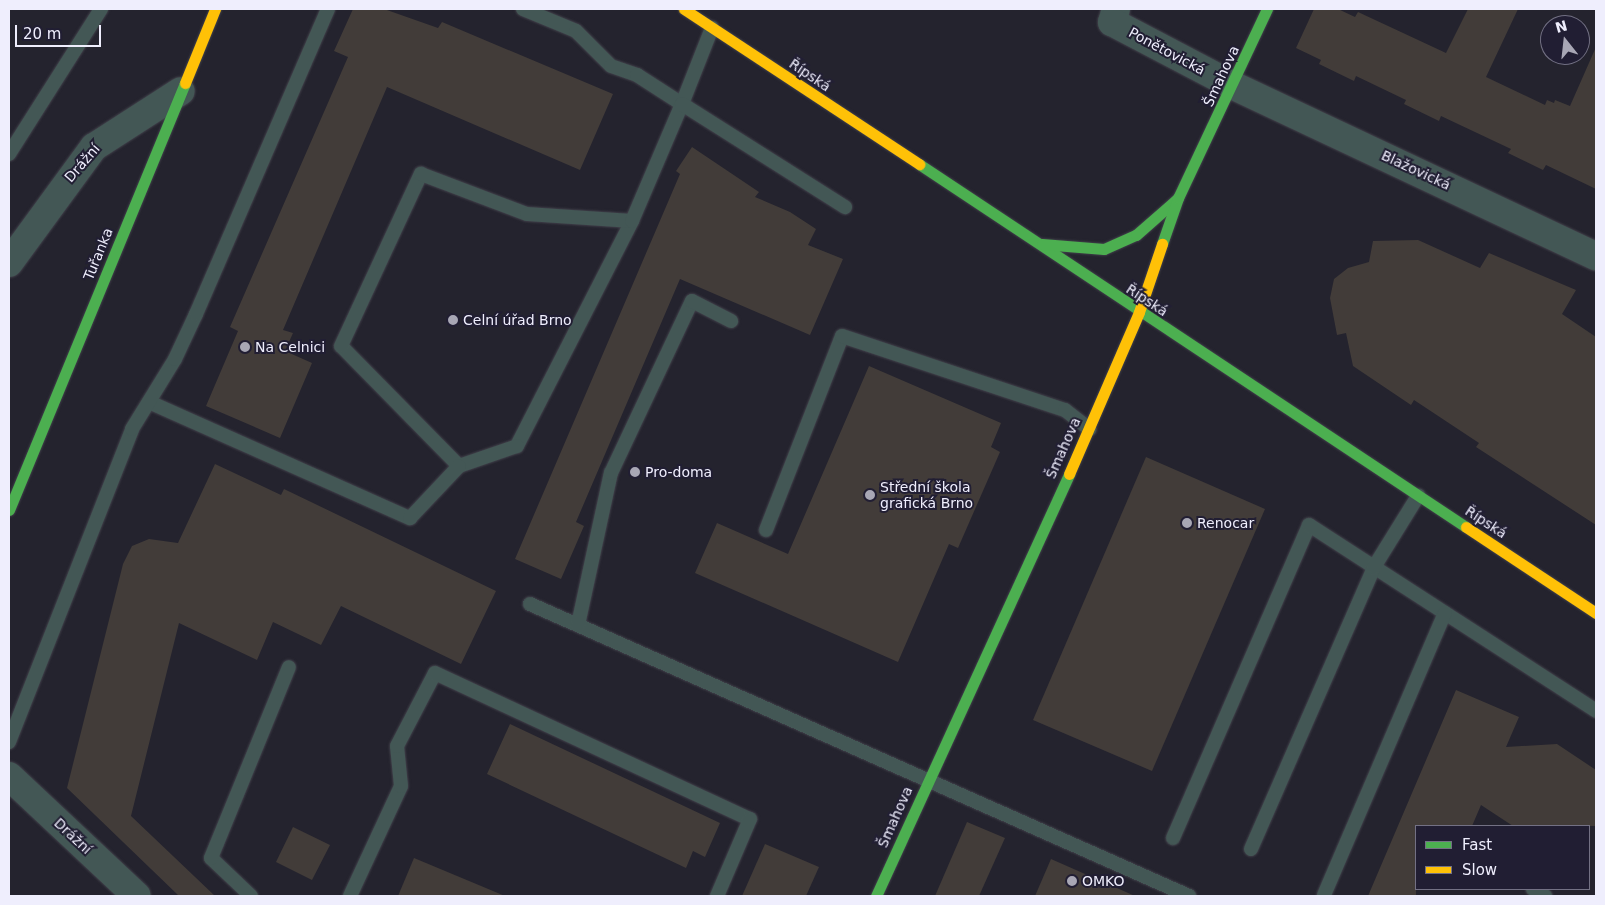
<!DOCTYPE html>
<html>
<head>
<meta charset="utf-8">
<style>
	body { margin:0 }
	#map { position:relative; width:1605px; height:905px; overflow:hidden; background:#24232e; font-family:"DejaVu Sans",sans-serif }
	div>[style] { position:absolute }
	.building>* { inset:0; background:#423c39 }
	.roads { filter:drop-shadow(0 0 1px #41404a) drop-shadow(0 0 1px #41404a) }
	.lane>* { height:14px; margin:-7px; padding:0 7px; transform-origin:7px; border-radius:7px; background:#435755 }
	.street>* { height:28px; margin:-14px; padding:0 14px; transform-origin:14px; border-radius:14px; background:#435755 }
	.fast>* { height:11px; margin:-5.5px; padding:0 5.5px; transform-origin:5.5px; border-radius:5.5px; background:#4caf50 }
	.slow>* { height:11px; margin:-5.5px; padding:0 5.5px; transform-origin:5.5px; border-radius:5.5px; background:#ffc107 }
	.dots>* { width:14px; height:14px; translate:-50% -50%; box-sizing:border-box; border:2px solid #211e33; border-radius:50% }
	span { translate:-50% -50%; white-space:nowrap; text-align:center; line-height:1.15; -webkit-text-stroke:4px #211e33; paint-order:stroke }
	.street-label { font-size:14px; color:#efeefd }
	.poi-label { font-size:14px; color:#efeefd }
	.left { translate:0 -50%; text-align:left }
	.frame { position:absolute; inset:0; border:10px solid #efeefd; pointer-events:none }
	.legend { position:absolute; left:1415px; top:825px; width:175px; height:65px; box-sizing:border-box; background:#211e33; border:1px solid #737184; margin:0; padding:6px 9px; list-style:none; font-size:15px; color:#efeefd }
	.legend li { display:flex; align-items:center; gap:10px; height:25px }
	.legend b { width:25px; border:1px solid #737184 }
	.north { position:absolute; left:1540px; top:15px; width:50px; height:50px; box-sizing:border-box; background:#211e33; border:1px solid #737184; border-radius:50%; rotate:344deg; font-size:14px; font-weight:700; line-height:20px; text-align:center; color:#efeefd }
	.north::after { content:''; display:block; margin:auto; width:18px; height:22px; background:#a8a7b5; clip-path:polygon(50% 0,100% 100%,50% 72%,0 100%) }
	.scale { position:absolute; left:15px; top:25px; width:86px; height:22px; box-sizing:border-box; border:2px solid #efeefd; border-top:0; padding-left:6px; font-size:15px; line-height:18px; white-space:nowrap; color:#efeefd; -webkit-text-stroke:4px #211e33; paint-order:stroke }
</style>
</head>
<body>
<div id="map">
	<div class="building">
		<i style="clip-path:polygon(353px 9px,384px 9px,438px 28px,442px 22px,613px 94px,580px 170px,387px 87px,283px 330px,293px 333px,285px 351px,312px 363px,280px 438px,206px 406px,238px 331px,230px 327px,348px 57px,334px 51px)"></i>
		<i style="clip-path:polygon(1314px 9px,1338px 9px,1355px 17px,1358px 12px,1446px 53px,1468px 9px,1518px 9px,1486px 77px,1545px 105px,1547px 100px,1554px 103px,1555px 100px,1570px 106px,1596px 47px,1596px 189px,1546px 165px,1543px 170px,1508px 153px,1511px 149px,1441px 116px,1439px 121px,1404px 104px,1406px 100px,1356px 76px,1354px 81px,1319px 64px,1321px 60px,1296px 48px)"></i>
		<i style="clip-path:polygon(692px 147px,759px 192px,755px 197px,790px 212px,816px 229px,808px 245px,843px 259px,810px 335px,680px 279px,576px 522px,584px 526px,561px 579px,515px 559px,680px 174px,676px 171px)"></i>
		<i style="clip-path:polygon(1418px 240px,1480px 268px,1489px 253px,1576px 290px,1562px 314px,1596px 337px,1596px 525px,1476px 447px,1479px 443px,1414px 400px,1411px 405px,1353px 366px,1346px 333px,1337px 335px,1330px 298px,1334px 279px,1348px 268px,1369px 262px,1373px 241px)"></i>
		<i style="clip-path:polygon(869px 366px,1001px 423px,991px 447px,1000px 452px,958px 548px,949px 544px,898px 662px,695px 573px,717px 523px,788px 554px)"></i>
		<i style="clip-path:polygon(1146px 457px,1265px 509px,1152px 771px,1033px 720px)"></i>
		<i style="clip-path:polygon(215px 464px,281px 495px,284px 489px,496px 591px,461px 664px,341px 606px,321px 645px,273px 622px,257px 660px,179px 623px,131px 816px,215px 896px,179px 896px,67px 788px,123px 564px,132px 546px,149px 539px,178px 543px)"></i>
		<i style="clip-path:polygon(1456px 690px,1519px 717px,1506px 747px,1557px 744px,1596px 770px,1596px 826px,1513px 826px,1481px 805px,1472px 826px,1416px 826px,1416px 896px,1368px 896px)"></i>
		<i style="clip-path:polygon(510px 724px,720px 823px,705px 857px,693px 851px,686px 868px,487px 774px)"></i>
		<i style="clip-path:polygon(967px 822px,1005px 838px,979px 896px,935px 896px)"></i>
		<i style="clip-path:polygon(293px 827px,330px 845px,312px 880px,276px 862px)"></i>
		<i style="clip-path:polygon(765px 844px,819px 867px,806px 896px,742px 896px)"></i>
		<i style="clip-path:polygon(414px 858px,505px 896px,398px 896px)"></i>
		<i style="clip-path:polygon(1051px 859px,1135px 896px,1035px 896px)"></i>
	</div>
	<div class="roads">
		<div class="lane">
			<i style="left:523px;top:9px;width:57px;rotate:22.5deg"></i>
			<i style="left:576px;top:31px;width:49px;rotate:45deg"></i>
			<i style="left:611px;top:66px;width:28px;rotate:19deg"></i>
			<i style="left:637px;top:75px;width:54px;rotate:32.8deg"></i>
			<i style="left:682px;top:104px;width:82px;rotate:-68.5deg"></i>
			<i style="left:9px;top:154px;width:172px;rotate:-57.6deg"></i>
			<i style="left:632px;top:221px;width:253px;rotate:117.1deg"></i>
			<i style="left:517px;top:446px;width:61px;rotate:161deg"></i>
			<i style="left:459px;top:466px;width:168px;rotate:-134.5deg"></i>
			<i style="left:341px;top:346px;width:190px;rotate:-65.1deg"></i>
			<i style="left:421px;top:174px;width:113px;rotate:20.7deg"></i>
			<i style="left:527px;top:214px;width:105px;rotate:3.8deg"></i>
			<i style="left:632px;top:221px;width:127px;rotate:-66.9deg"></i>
			<i style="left:682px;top:104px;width:193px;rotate:32.3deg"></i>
			<i style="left:149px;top:402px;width:286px;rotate:24deg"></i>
			<i style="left:410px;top:518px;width:71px;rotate:-46.7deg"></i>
			<i style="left:766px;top:530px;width:208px;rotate:-68.6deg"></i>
			<i style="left:842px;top:336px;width:235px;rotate:18.4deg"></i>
			<i style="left:1065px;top:410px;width:31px;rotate:38deg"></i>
			<i style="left:530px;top:604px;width:721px;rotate:23.9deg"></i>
			<i style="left:578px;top:625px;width:156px;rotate:-77.8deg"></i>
			<i style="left:611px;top:473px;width:190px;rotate:-64.8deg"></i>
			<i style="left:692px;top:301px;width:44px;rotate:27.1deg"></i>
			<i style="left:9px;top:742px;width:336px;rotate:-68.5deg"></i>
			<i style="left:132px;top:429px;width:82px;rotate:-58.4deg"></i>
			<i style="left:175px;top:359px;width:50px;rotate:-65deg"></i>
			<i style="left:196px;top:314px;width:332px;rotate:-66.6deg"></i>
			<i style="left:1173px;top:838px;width:341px;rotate:-66.5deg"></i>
			<i style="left:1309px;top:525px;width:342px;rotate:32.9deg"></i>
			<i style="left:1251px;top:849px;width:308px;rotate:-66.4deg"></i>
			<i style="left:1374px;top:567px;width:84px;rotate:-58.2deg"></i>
			<i style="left:1533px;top:889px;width:14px;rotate:30deg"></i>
			<i style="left:1324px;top:895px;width:307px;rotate:-66.8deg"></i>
			<i style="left:251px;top:896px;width:55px;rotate:-136.5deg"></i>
			<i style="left:211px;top:858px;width:206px;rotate:-67.8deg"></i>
			<i style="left:350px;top:896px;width:121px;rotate:-65.1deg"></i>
			<i style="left:401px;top:786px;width:40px;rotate:-95.7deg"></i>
			<i style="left:397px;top:746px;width:82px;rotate:-62.5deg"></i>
			<i style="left:435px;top:673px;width:347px;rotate:24.9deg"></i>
			<i style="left:750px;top:819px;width:84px;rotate:113.2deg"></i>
		</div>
		<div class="street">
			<i style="left:1116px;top:9px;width:14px;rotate:107deg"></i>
			<i style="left:1112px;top:22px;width:138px;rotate:27.7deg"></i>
			<i style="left:1234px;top:86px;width:400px;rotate:25.2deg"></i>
			<i style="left:9px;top:263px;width:144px;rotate:-53.8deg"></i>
			<i style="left:94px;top:147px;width:103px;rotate:-32.8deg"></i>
			<i style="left:9px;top:776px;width:175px;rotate:43.2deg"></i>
		</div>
		<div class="fast">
			<i style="left:919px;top:164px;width:656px;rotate:33.57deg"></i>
			<i style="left:1042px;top:244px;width:62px;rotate:4.6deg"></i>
			<i style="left:1104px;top:249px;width:35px;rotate:-24deg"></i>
			<i style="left:1136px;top:235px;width:55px;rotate:-41.3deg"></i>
			<i style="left:1162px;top:244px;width:49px;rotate:-70.8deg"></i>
			<i style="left:1178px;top:198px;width:209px;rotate:-64.8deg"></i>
			<i style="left:9px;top:510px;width:462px;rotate:-67.6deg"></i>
			<i style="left:876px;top:896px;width:464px;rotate:-65.4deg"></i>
		</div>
		<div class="slow">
			<i style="left:684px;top:9px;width:282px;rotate:33.4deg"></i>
			<i style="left:185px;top:83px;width:80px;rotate:-67.9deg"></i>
			<i style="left:1069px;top:474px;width:176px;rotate:-66.6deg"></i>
			<i style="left:1139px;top:312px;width:72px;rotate:-71.3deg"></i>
			<i style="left:1466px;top:527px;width:156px;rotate:33.5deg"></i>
		</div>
	</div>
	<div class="dots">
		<i style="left:453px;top:320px;background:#a8a7b5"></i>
		<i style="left:245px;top:347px;background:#a8a7b5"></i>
		<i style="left:635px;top:472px;background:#a8a7b5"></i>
		<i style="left:870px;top:495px;background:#a8a7b5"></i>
		<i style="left:1187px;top:523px;background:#a8a7b5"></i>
		<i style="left:1072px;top:881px;background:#a8a7b5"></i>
	</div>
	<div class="street-label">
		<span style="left:1167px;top:51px;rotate:28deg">Ponětovická</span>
		<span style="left:810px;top:75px;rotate:34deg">Řípská</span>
		<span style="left:1221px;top:76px;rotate:-65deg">Šmahova</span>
		<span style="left:82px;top:163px;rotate:-49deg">Drážní</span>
		<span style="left:1416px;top:170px;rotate:25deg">Blažovická</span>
		<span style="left:98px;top:254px;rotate:-68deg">Tuřanka</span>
		<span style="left:1147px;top:300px;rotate:33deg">Řípská</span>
		<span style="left:1063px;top:448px;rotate:-66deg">Šmahova</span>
		<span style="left:1486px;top:522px;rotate:33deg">Řípská</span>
		<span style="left:895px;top:817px;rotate:-66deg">Šmahova</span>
		<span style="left:73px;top:836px;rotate:43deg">Drážní</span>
	</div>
	<div class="poi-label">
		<span class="left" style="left:463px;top:320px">Celní úřad Brno</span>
		<span class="left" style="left:255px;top:347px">Na Celnici</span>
		<span class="left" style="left:645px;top:472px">Pro-doma</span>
		<span class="left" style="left:880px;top:495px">Střední škola<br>grafická Brno</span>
		<span class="left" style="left:1197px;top:523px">Renocar</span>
		<span class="left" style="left:1082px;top:881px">OMKO</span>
	</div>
	<div class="frame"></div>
	<ul class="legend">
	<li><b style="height:6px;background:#4caf50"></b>Fast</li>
	<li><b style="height:6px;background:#ffc107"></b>Slow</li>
	</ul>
	<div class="north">N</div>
	<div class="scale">20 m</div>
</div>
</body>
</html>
